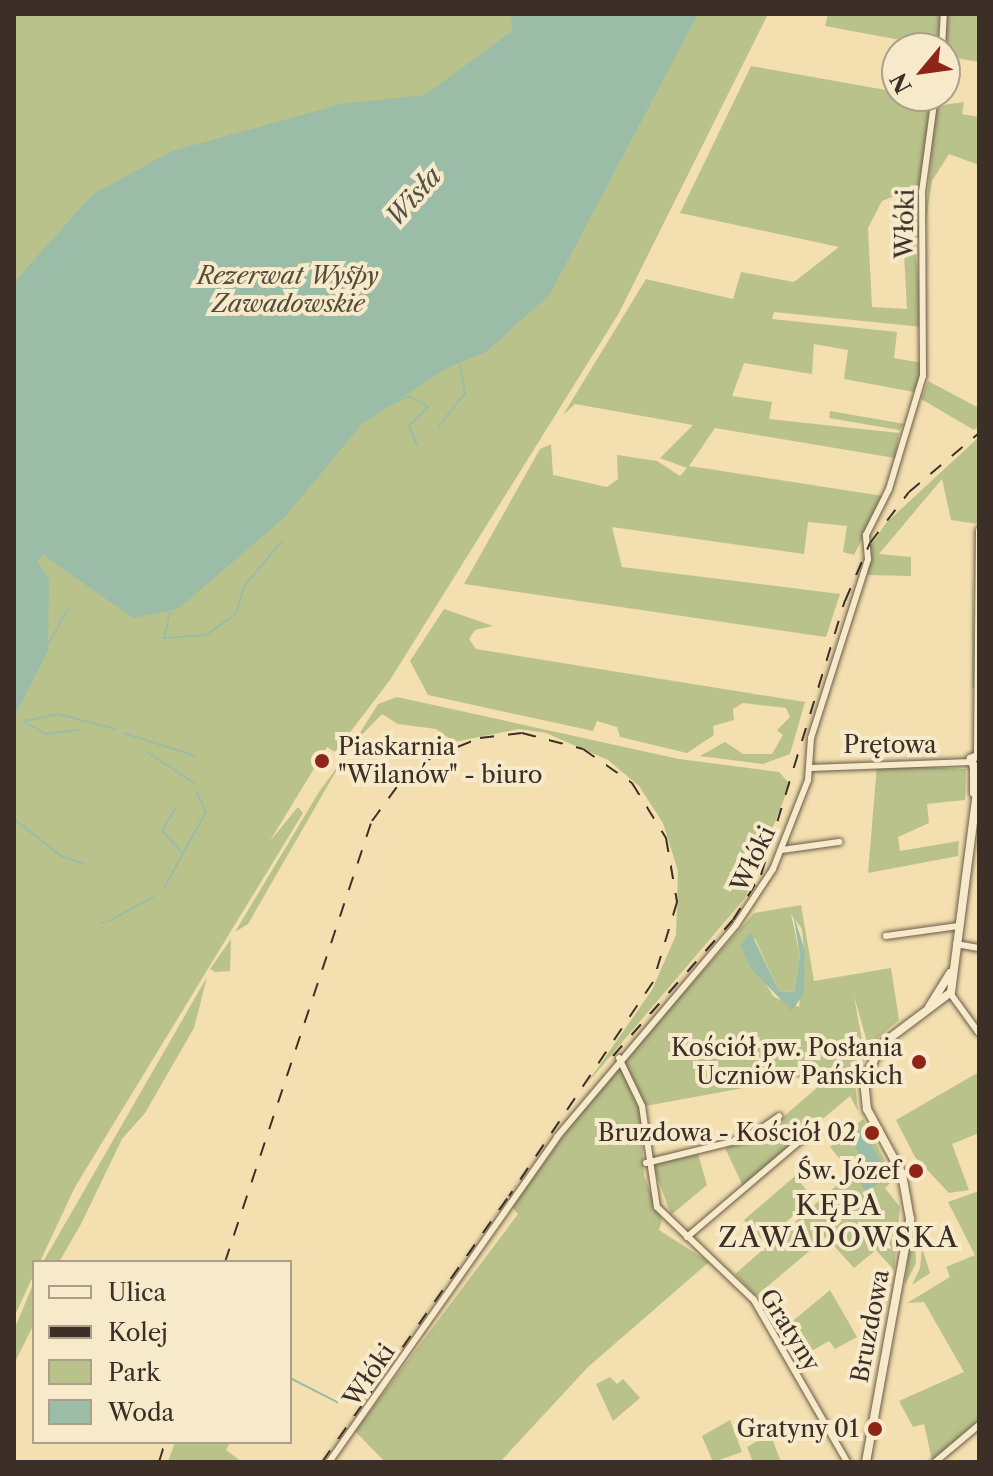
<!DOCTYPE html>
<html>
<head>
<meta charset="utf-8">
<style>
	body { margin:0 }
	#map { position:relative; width:993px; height:1476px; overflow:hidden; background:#f3dfaf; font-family:"Libre Caslon Text",serif }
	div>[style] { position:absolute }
	.green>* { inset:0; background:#bac28b }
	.water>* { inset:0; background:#9bbda8 }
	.stream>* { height:2px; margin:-1px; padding:0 1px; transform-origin:1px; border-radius:1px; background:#9bbda8 }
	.roads { filter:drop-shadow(0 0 2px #6a5b4a) drop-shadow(0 0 2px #6a5b4a) }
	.street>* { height:6px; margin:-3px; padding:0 3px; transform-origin:3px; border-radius:3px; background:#f7eacb }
	.secondary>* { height:8px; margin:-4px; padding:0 4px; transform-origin:4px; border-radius:4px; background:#f7eacb }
	.rail>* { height:2px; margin-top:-1px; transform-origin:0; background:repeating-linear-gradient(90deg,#3c2f28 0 14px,transparent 0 28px) }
	.dots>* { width:22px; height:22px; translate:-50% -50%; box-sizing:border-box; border:4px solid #f7eacb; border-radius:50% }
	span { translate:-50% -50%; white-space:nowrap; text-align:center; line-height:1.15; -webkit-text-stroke:8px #f7eacb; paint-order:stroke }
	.street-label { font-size:24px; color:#3c2f28 }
	.park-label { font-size:24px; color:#554c3c; font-style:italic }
	.poi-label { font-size:24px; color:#3c2f28 }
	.left { translate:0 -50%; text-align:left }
	.right { translate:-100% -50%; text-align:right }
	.water-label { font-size:26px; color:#545248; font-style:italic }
	.quarter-label { font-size:28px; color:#3c2f28; letter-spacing:2px }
	.frame { position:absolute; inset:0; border:16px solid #3c2f28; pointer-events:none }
	.legend { position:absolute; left:32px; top:1260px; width:260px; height:184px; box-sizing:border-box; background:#f7eacb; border:2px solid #ac9f8a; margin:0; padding:10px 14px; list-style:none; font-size:24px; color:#3c2f28 }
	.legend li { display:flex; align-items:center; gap:16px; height:40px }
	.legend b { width:40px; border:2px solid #ac9f8a }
	.north { position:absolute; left:881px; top:32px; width:80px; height:80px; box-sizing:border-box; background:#f7eacb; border:2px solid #ac9f8a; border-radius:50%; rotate:241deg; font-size:22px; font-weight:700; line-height:32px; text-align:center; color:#3c2f28 }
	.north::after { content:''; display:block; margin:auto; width:28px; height:36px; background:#8f2418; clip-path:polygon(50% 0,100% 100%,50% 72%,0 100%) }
</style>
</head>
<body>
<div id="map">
	<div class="green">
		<i style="clip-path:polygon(14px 14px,768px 14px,619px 313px,390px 680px,335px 752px,327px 747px,270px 841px,298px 807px,303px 813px,75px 1187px,14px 1317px)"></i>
		<i style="clip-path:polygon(828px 14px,940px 14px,938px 47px,825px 26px)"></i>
		<i style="clip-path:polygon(947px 14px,979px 14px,979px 62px,945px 56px)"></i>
		<i style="clip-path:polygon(751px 66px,931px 98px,920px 186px,882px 201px,868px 228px,872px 307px,907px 309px,901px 195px,919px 195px,919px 238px,914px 237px,923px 327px,774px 312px,772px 319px,897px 332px,894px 358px,923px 363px,914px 392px,844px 379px,848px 350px,814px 344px,812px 374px,744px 363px,732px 396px,772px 402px,769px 419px,899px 433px,895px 458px,715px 428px,689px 466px,883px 496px,854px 555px,843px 552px,847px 526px,808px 522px,804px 554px,612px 527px,622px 567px,840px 594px,826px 637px,464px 584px,540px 449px,551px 444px,553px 475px,607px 487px,618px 479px,617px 455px,657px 461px,680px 476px,687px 468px,660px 458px,693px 425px,575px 404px,563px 415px,646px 279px,733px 299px,741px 272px,794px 282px,839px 247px,680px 213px)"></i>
		<i style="clip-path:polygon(964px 102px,962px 114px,979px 117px,979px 165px,949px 154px,932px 181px,924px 233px,936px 106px)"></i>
		<i style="clip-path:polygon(928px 381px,979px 408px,979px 426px,974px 430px,921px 399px)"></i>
		<i style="clip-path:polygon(830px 411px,905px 424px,899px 430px,829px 418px)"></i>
		<i style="clip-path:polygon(979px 437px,979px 524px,951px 520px,942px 479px,879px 554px,911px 557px,911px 576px,868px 575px,869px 548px,886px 523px)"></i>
		<i style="clip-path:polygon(972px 575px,975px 687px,972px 688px)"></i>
		<i style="clip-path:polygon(444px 609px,493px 626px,475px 630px,469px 639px,476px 649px,805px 702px,790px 754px,763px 764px,700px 756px,725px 742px,743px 754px,772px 754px,783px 735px,777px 730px,790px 717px,786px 708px,743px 703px,733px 709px,734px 720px,713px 726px,714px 735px,687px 753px,620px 737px,617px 727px,597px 721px,593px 731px,428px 695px,410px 661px)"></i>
		<i style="clip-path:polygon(397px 697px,679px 759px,779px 772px,790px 784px,745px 898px,585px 1086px,652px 990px,676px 935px,678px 871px,663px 823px,639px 786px,608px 760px,546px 733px,519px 729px,454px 742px,436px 729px,398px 724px,382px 714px,353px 744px,378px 704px)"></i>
		<i style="clip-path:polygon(343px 759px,248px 924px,235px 932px,319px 792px)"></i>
		<i style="clip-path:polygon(877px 765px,966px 769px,965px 800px,927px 804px,929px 823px,898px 837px,900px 851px,959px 841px,958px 856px,868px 873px)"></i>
		<i style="clip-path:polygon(evenodd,801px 905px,814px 981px,891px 968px,899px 1020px,874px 1041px,867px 1042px,854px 996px,863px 1045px,871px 1044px,855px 1083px,858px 1111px,850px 1096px,743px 1186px,725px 1148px,758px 1139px,836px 1071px,640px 1107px,644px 1176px,662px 1220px,659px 1230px,709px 1262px,588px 1367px,500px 1462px,385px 1462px,355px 1431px,518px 1214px,512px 1207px,589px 1100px,754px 913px,801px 905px,791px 914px,802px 929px,805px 961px,799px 1007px,774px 997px,740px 944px,755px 939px,779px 991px,794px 992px,800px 956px,791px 914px)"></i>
		<i style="clip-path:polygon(231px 939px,230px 971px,215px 972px,210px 969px)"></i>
		<i style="clip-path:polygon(207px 977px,194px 1028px,145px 1113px,122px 1139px,81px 1224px,59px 1262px,43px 1262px)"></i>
		<i style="clip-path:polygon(979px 1072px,979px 1133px,952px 1144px,969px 1190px,949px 1193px,915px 1157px,896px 1120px)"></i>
		<i style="clip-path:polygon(863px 1119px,894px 1179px,885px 1188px,900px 1207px,894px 1270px,876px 1250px,854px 1268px,826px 1237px,756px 1296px,735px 1274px,851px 1173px,830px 1147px)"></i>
		<i style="clip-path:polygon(698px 1154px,707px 1185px,671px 1215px,653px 1165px)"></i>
		<i style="clip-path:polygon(795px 1176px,813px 1198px,764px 1242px,744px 1220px)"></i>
		<i style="clip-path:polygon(979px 1191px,979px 1420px,932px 1460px,924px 1424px,913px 1427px,899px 1401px,964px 1372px,924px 1302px,907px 1303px,950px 1277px,946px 1267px,975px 1255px,948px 1202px)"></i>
		<i style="clip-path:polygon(915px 1245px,916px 1263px,905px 1285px,909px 1249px)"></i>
		<i style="clip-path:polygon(922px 1248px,930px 1273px,912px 1285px,920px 1268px)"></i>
		<i style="clip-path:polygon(34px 1282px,34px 1324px,14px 1364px,14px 1330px)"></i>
		<i style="clip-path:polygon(830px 1290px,857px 1337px,835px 1349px,829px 1341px,794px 1361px,777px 1334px)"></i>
		<i style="clip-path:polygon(610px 1377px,617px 1384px,623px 1379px,640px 1398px,613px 1421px,596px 1384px)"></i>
		<i style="clip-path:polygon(730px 1420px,742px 1452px,713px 1462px,702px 1436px)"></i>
		<i style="clip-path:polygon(770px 1433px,781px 1462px,753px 1462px,747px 1447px)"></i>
		<i style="clip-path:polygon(175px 1442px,230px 1442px,226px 1450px,242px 1462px,168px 1462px)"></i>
	</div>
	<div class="water">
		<i style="clip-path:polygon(511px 14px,698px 14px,550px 294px,486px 352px,447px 368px,362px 424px,285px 517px,178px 609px,133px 618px,43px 555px,37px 561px,49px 579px,48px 651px,14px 717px,14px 282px,93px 194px,172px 151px,341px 104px,425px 95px,512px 31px)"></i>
		<i style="clip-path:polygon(793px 913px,805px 951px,804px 993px,792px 1011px,752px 970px,740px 945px,751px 933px,779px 991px,794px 992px,800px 956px)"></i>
		<i style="clip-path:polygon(857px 1131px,863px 1131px,888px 1174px,868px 1193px,857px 1179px,864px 1162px,851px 1140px)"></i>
	</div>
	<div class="stream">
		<i style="left:388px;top:405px;width:24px;rotate:-22deg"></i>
		<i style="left:410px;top:396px;width:21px;rotate:31deg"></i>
		<i style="left:428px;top:407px;width:27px;rotate:135deg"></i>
		<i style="left:409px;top:426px;width:21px;rotate:67deg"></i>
		<i style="left:439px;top:426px;width:42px;rotate:-51.8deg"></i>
		<i style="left:465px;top:393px;width:28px;rotate:-100deg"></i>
		<i style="left:170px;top:612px;width:27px;rotate:103deg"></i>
		<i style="left:164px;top:638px;width:42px;rotate:-4.1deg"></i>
		<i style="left:206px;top:635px;width:37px;rotate:-35deg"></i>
		<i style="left:236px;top:614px;width:29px;rotate:-74deg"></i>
		<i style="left:244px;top:586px;width:59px;rotate:-49.8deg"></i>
		<i style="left:46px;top:648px;width:45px;rotate:-60.6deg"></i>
		<i style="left:25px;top:721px;width:34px;rotate:-12deg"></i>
		<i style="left:58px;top:714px;width:60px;rotate:14.5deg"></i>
		<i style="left:25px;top:722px;width:24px;rotate:30deg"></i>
		<i style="left:46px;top:734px;width:35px;rotate:-7deg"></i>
		<i style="left:124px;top:733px;width:75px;rotate:17.9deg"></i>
		<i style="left:147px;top:752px;width:56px;rotate:33.4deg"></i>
		<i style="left:176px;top:808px;width:26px;rotate:122deg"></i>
		<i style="left:162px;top:830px;width:30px;rotate:49deg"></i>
		<i style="left:14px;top:819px;width:60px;rotate:38.2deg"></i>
		<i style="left:61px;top:856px;width:26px;rotate:18deg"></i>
		<i style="left:164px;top:888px;width:87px;rotate:-61.1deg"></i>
		<i style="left:206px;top:812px;width:21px;rotate:-115deg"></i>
		<i style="left:109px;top:921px;width:50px;rotate:-28.6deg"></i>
		<i style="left:102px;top:923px;width:2px;rotate:-27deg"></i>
		<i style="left:290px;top:1378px;width:53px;rotate:27.1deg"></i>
	</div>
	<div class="roads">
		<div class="street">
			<i style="left:942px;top:48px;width:34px;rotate:-87deg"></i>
			<i style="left:977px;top:755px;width:225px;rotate:-89.5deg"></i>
			<i style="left:810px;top:768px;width:161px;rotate:-2.1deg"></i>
			<i style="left:781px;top:850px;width:59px;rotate:-7.9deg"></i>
			<i style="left:886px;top:936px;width:73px;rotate:-7.9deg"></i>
			<i style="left:956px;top:944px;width:23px;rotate:10deg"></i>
			<i style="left:950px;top:993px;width:49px;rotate:54.1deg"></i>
			<i style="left:619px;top:1058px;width:53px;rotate:64.4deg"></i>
			<i style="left:642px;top:1106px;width:102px;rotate:81.6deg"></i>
			<i style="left:657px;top:1207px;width:134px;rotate:43.8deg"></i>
			<i style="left:754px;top:1300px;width:187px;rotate:60.1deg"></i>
			<i style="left:646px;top:1163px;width:105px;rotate:-13.8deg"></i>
			<i style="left:748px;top:1138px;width:38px;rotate:-35deg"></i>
			<i style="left:687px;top:1237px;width:167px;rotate:-40.4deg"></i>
			<i style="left:329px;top:1462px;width:397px;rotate:-54.9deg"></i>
			<i style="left:557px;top:1137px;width:277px;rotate:-49.8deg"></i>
			<i style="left:736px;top:925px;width:67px;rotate:-56.5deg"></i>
			<i style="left:773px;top:869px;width:96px;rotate:-68.5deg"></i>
			<i style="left:808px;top:780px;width:42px;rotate:-85.9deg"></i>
			<i style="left:811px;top:738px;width:188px;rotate:-72.3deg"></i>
			<i style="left:868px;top:559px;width:24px;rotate:-95deg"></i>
			<i style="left:866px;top:535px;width:51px;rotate:-63.4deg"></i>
			<i style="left:889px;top:489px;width:118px;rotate:-73.3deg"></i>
			<i style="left:923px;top:376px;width:184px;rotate:-90.3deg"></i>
			<i style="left:922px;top:192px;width:97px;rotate:-82.3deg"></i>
			<i style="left:935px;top:1462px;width:57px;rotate:-40.1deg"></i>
		</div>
		<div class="secondary">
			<i style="left:974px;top:767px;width:9px;rotate:-111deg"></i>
			<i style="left:971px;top:759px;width:9px;rotate:-27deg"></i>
			<i style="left:974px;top:793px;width:26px;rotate:-90deg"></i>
			<i style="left:929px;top:1007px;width:40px;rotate:-58deg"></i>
			<i style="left:866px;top:1462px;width:247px;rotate:-79.7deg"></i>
			<i style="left:910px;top:1219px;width:46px;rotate:-100.1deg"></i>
			<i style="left:902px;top:1174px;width:74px;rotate:-118.3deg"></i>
			<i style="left:867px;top:1109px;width:29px;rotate:-96deg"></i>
			<i style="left:864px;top:1080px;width:40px;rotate:-63.4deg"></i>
			<i style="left:882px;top:1044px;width:86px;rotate:-37deg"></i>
			<i style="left:951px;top:992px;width:218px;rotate:-82.6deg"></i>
		</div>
	</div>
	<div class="rail">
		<i style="left:613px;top:1056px;width:181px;rotate:-48.6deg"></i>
		<i style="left:733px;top:920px;width:53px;rotate:-58.1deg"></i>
		<i style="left:761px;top:875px;width:287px;rotate:-73deg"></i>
		<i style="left:845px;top:601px;width:63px;rotate:-66.7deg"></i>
		<i style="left:870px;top:543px;width:64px;rotate:-52.6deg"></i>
		<i style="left:909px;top:492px;width:92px;rotate:-40.1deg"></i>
		<i style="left:225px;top:1262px;width:465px;rotate:-71.6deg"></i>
		<i style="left:372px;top:821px;width:46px;rotate:-53.9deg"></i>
		<i style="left:399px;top:784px;width:43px;rotate:-39.3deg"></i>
		<i style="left:432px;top:757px;width:52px;rotate:-21.6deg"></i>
		<i style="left:480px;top:738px;width:42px;rotate:-6.8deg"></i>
		<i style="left:522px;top:733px;width:63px;rotate:14.7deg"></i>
		<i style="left:583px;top:749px;width:60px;rotate:34.8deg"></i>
		<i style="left:632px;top:783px;width:65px;rotate:58.3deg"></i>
		<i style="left:666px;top:838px;width:65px;rotate:80.2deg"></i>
		<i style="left:677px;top:902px;width:84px;rotate:106.7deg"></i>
		<i style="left:653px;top:982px;width:258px;rotate:123.9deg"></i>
		<i style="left:159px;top:1462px;width:21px;rotate:-73deg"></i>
		<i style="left:322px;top:1462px;width:336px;rotate:-54.9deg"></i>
	</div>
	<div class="dots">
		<i style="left:322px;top:761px;background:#8f2418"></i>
		<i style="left:919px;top:1062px;background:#8f2418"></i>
		<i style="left:872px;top:1133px;background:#8f2418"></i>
		<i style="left:916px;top:1171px;background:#8f2418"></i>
		<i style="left:875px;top:1429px;background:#8f2418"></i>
	</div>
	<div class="street-label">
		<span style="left:905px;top:224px;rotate:-89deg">Włóki</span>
		<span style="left:890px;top:745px">Prętowa</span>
		<span style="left:753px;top:859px;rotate:-64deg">Włóki</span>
		<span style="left:870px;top:1326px;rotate:-79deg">Bruzdowa</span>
		<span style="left:790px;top:1330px;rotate:58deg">Gratyny</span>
		<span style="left:369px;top:1375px;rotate:-55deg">Włóki</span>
	</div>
	<div class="park-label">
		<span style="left:288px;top:290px">Rezerwat Wyspy<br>Zawadowskie</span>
	</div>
	<div class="poi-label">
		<span class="left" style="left:338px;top:761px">Piaskarnia<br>"Wilanów" - biuro</span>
		<span class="right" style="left:903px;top:1062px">Kościół pw. Posłania<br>Uczniów Pańskich</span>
		<span class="right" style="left:856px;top:1133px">Bruzdowa - Kościół 02</span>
		<span class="right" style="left:900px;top:1171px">Św. Józef</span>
		<span class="right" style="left:859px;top:1429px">Gratyny 01</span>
	</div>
	<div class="water-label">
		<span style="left:414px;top:197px;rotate:-48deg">Wisła</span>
	</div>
	<div class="quarter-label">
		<span style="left:839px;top:1221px">KĘPA<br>ZAWADOWSKA</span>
	</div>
	<div class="frame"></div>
	<ul class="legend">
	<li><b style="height:10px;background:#f7eacb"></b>Ulica</li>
	<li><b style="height:10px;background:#3c2f28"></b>Kolej</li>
	<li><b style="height:22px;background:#bac28b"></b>Park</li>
	<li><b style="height:22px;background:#9bbda8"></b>Woda</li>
	</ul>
	<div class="north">N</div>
</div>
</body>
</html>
